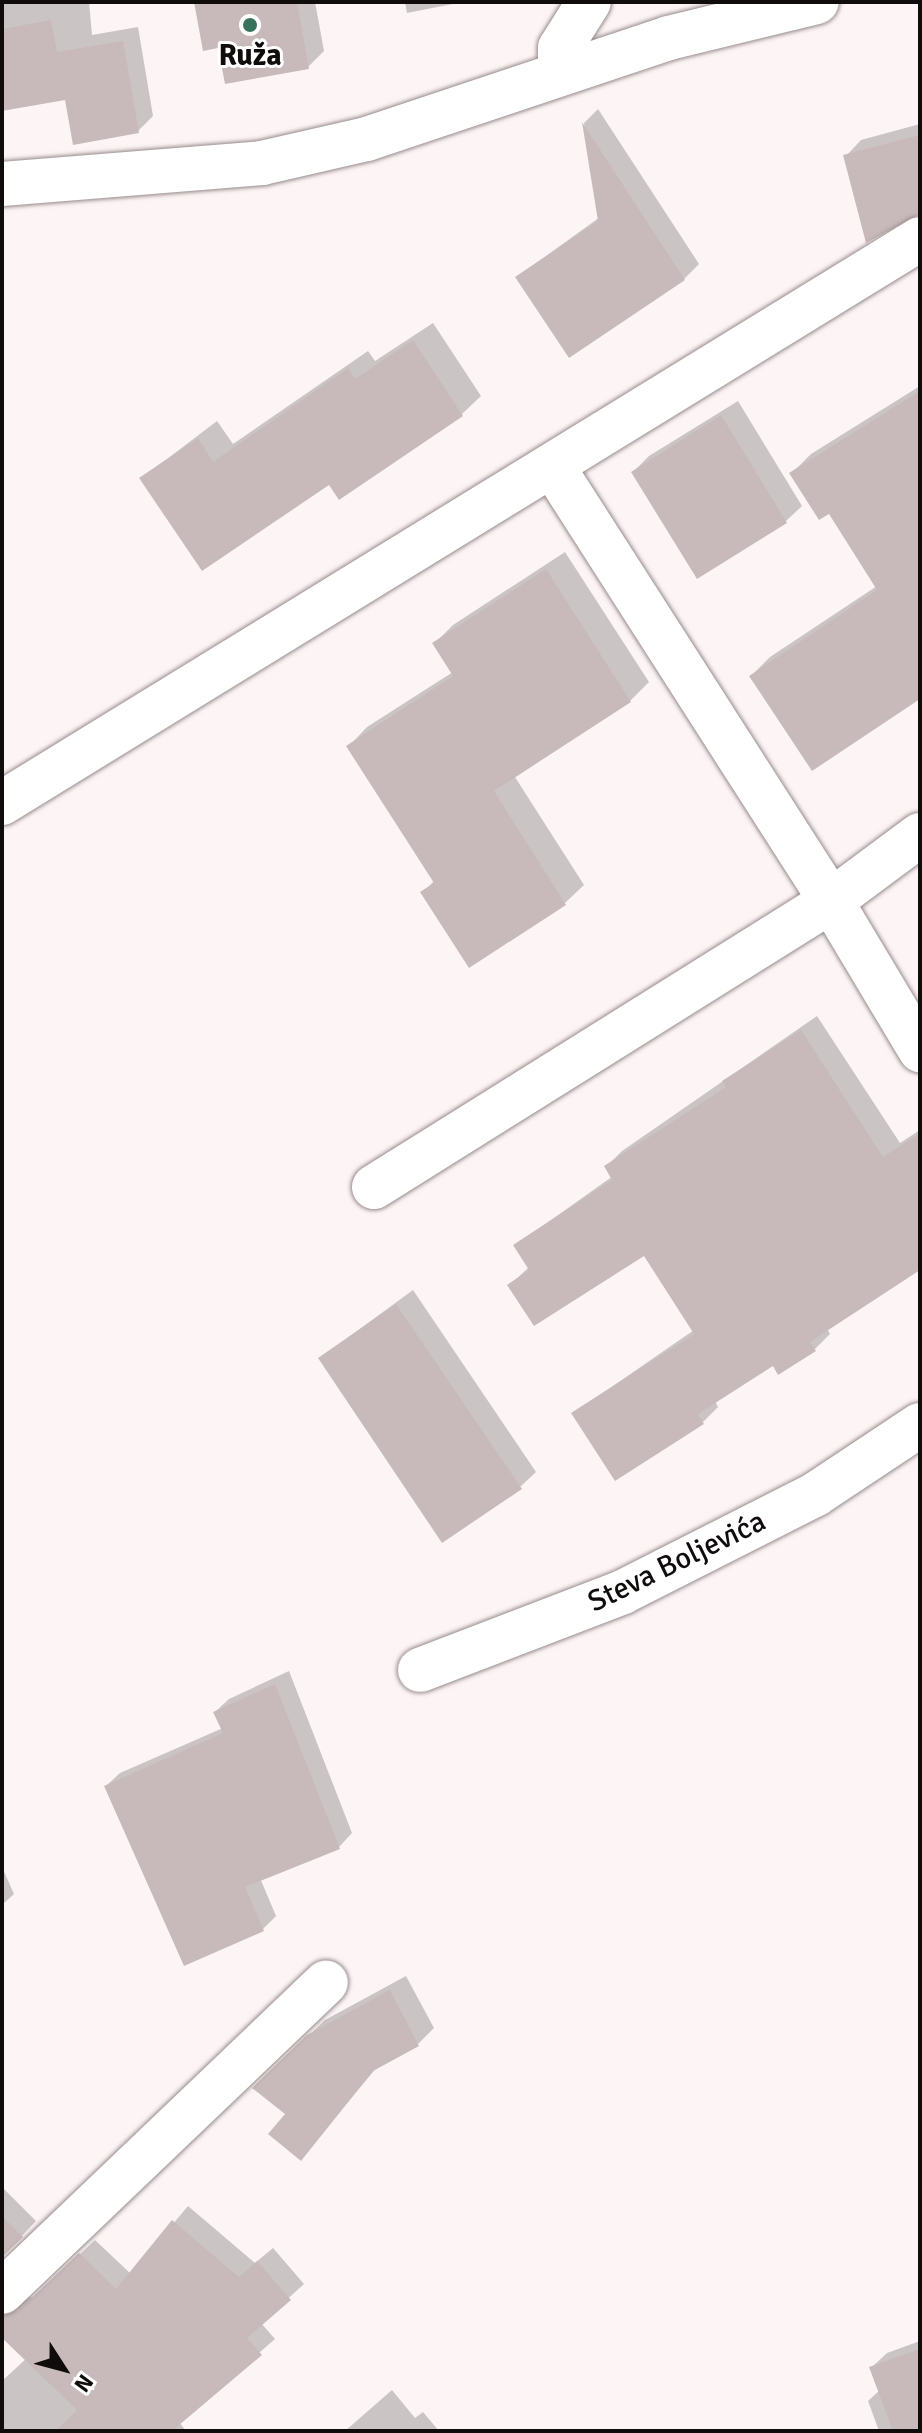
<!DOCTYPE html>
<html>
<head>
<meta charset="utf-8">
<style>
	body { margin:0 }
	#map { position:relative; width:922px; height:2433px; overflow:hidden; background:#fdf5f5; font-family:Signika,sans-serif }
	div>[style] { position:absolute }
	.shadow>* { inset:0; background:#0003 }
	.building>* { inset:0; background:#c8baba }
	.roads { filter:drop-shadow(0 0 2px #988b8c) drop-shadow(0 0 2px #988b8c) }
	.minor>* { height:44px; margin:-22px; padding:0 22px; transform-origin:22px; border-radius:22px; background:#fff }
	.dots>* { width:22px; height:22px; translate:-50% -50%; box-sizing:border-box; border:4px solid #fff; border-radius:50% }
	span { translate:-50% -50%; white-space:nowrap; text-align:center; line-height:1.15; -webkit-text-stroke:6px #fff; paint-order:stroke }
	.poi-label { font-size:30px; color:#100c0c; font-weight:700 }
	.street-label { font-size:30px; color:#100c0c }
	.frame { position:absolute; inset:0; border:4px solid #100c0c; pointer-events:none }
	.north { position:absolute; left:24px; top:2329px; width:80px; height:80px; -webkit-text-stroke:6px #fff; paint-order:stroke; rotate:126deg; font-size:22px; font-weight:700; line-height:32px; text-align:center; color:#100c0c }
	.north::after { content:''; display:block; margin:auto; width:28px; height:36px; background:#100c0c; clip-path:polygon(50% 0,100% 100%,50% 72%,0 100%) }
</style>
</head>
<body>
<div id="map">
	<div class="shadow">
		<i style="clip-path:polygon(2px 2px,89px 2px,92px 35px,138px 27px,153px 116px,138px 131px,67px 97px,2px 109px)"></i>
		<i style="clip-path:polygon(196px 2px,315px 2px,324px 51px,308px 67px,220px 46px)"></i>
		<i style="clip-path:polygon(405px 2px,463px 2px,407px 13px)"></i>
		<i style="clip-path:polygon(598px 109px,699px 264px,684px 279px,517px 277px,600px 217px,584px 123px)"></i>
		<i style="clip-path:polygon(920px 124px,920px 213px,846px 156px,861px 140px)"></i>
		<i style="clip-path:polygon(433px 323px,481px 396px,462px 414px,339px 497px,330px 483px,142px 478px,217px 421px,233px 444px,368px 351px,375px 361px)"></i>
		<i style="clip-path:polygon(920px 386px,920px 695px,751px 676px,770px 657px,877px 586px,830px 512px,792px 473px,811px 454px)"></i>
		<i style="clip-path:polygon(738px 401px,802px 506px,786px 521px,633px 472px,649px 456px)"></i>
		<i style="clip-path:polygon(565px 552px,649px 682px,630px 701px,515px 777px,584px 885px,565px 903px,470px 966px,422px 893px,435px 880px,349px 746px,367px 727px,453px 672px,435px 643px,453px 625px)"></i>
		<i style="clip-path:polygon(817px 1016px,900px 1143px,920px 1130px,920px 1267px,827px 1328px,830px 1334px,814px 1350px,773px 1363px,715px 1401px,718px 1407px,703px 1422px,574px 1413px,694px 1330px,644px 1253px,510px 1285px,529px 1267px,516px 1245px,613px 1176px,606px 1167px,622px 1151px)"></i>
		<i style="clip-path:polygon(413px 1290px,536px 1472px,520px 1487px,320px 1358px)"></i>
		<i style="clip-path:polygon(289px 1671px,352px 1833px,339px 1847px,260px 1878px,276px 1916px,263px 1929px,106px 1786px,120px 1773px,223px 1728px,215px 1712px,229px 1699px)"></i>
		<i style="clip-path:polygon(2px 1867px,14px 1894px,2px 1905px)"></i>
		<i style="clip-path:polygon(406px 1976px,434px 2028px,418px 2044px,378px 2066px,301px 2158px,287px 2113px,255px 2087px,325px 2020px)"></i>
		<i style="clip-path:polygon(2px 2187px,36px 2221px,2px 2257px)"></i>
		<i style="clip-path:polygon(188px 2206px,255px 2263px,273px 2248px,304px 2284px,261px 2323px,275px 2339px,179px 2422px,186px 2431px,2px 2431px,2px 2381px,27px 2358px,2px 2335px,2px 2293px,10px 2302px,36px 2296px,95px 2240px,131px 2274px)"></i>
		<i style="clip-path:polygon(920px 2341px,920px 2431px,879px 2431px,868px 2401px,880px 2390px,871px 2368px,887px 2353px)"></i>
		<i style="clip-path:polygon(392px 2390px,415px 2418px,423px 2412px,439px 2431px,345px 2431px)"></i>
	</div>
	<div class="building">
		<i style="clip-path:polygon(194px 2px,297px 2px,309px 69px,225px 84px,218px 48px,203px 51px)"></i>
		<i style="clip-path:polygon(51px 20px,57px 52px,123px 41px,139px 133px,73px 145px,65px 100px,2px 111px,2px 29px)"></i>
		<i style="clip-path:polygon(582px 122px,685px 280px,569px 358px,515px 277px,598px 221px)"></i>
		<i style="clip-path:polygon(920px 135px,920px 214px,866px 243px,843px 155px)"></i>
		<i style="clip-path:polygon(413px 340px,463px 416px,339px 500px,329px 485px,202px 571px,139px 478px,198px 438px,213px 462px,348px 368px,355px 379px)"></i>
		<i style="clip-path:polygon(920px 391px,920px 699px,812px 771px,749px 676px,877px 590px,829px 514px,819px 520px,789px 473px)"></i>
		<i style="clip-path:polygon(721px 415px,787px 523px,697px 579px,631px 472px)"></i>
		<i style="clip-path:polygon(546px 569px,631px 702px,494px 791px,566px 905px,469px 968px,420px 892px,434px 883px,346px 746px,453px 676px,432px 643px)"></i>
		<i style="clip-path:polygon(801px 1030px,883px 1157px,920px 1133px,920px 1270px,810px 1342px,816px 1351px,778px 1375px,773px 1366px,698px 1414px,704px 1424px,615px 1481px,571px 1413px,694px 1334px,644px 1256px,534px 1326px,507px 1285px,529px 1270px,513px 1245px,612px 1180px,604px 1166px,726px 1087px,722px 1081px)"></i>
		<i style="clip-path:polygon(396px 1304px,522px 1489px,442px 1543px,318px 1358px)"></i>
		<i style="clip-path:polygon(275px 1684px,340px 1849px,245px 1887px,264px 1931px,184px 1966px,104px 1786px,223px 1733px,213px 1712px)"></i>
		<i style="clip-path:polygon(390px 1990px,419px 2046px,373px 2071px,301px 2161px,268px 2134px,285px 2114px,252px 2088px,307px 2035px)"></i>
		<i style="clip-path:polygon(2px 2216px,23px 2237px,2px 2257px)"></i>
		<i style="clip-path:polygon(172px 2220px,239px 2277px,257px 2261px,291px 2300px,247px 2338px,262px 2355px,172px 2431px,56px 2431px,77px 2410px,2px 2338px,2px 2316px,19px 2310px,79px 2253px,116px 2289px)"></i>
		<i style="clip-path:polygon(920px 2349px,920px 2431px,893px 2431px,869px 2367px)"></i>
	</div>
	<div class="roads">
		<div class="minor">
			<i style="left:560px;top:73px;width:25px;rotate:-90deg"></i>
			<i style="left:560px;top:48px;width:54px;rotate:-57.8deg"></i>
			<i style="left:2px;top:184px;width:261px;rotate:-4.6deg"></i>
			<i style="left:262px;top:163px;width:108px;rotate:-12.9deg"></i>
			<i style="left:367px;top:139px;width:318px;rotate:-18.5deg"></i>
			<i style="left:669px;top:38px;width:152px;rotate:-13.7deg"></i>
			<i style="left:553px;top:467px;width:515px;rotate:57.36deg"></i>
			<i style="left:831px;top:901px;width:174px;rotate:59.1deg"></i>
			<i style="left:2px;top:803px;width:1077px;rotate:-31.57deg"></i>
			<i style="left:374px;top:1187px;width:539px;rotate:-32.04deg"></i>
			<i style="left:831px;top:901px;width:111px;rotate:-36.6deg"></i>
			<i style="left:420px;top:1670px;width:217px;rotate:-21deg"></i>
			<i style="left:623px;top:1592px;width:216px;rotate:-26.9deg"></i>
			<i style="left:816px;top:1494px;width:125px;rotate:-33.6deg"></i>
			<i style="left:2px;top:2292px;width:448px;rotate:-43.7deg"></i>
		</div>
	</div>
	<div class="dots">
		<i style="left:250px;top:25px;background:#37725c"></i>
	</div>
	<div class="poi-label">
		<span style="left:250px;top:56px">Ruža</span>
	</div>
	<div class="street-label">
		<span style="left:677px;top:1562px;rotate:-26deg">Steva Boljevića</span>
	</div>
	<div class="frame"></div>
	<div class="north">N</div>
</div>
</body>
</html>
